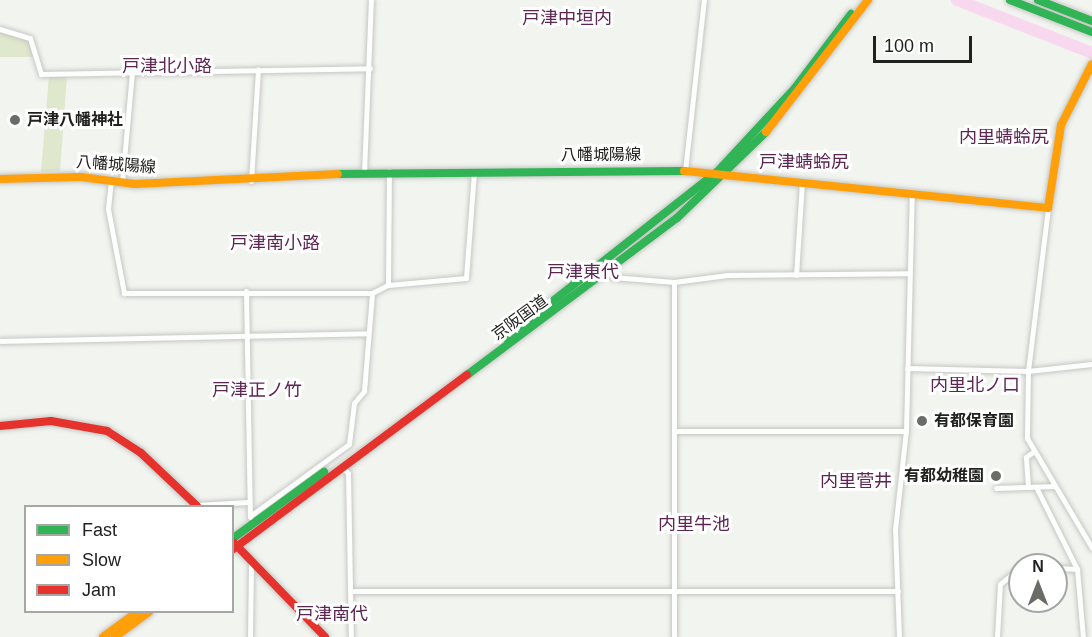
<!DOCTYPE html>
<html>
<head>
<meta charset="utf-8">
<style>
	body { margin:0 }
	#map { position:relative; width:1092px; height:637px; overflow:hidden; background:#f2f4ef; font-family:Helvetica,"Noto Sans JP",sans-serif }
	div>[style] { position:absolute }
	.green>* { inset:0; background:#dfe7cc }
	.river>* { height:12px; margin:-6px; padding:0 6px; transform-origin:6px; border-radius:6px; background:#f8d8ef }
	.roads { filter:drop-shadow(0 0 2px #c5c7c3) drop-shadow(0 0 2px #c5c7c3) }
	.street>* { height:5px; margin:-2.5px; padding:0 2.5px; transform-origin:2.5px; border-radius:2.5px; background:#fdfdfd }
	.fast>* { height:8px; margin:-4px; padding:0 4px; transform-origin:4px; border-radius:4px; background:#30b455 }
	.slow>* { height:8px; margin:-4px; padding:0 4px; transform-origin:4px; border-radius:4px; background:#ff9f0a }
	.jam>* { height:8px; margin:-4px; padding:0 4px; transform-origin:4px; border-radius:4px; background:#e5322d }
	.dots>* { width:16px; height:16px; translate:-50% -50%; box-sizing:border-box; border:3px solid #fff; border-radius:50% }
	span { translate:-50% -50%; white-space:nowrap; text-align:center; line-height:1.15; -webkit-text-stroke:6px #fff; paint-order:stroke }
	.poi-label { font-size:16px; color:#21221f; font-weight:700 }
	.left { translate:0 -50%; text-align:left }
	.right { translate:-100% -50%; text-align:right }
	.street-label { font-size:16px; color:#21221f }
	.neighbourhood-label { font-size:18px; color:#5d2652 }
	.legend { position:absolute; left:24px; top:505px; width:210px; height:108px; box-sizing:border-box; background:#fff; border:2px solid #a6a7a5; margin:0; padding:8px 10px; list-style:none; font-size:18px; color:#21221f }
	.legend li { display:flex; align-items:center; gap:12px; height:30px }
	.legend b { width:30px; border:2px solid #a6a7a5 }
	.north { position:absolute; left:1008px; top:553px; width:60px; height:60px; box-sizing:border-box; background:#fff; border:2px solid #a6a7a5; border-radius:50%; rotate:0deg; font-size:16px; font-weight:700; line-height:24px; text-align:center; color:#21221f }
	.north::after { content:''; display:block; margin:auto; width:21px; height:27px; background:#6a6c68; clip-path:polygon(50% 0,100% 100%,50% 72%,0 100%) }
	.scale { position:absolute; left:873px; top:36px; width:99px; height:27px; box-sizing:border-box; border:3px solid #21221f; border-top:0; padding-left:8px; font-size:18px; line-height:21px; white-space:nowrap; color:#21221f; -webkit-text-stroke:4px #fff; paint-order:stroke }
</style>
</head>
<body>
<div id="map">
	<div class="green">
		<i style="clip-path:polygon(0 32px,28px 39px,33px 57px,0 57px)"></i>
		<i style="clip-path:polygon(49px 76px,67px 76px,60px 171px,41px 172px)"></i>
	</div>
	<div class="river">
		<i style="left:957px;top:0;width:145px;rotate:21.4deg"></i>
	</div>
	<div class="roads">
		<div class="street">
			<i style="left:0;top:29px;width:31px;rotate:17deg"></i>
			<i style="left:30px;top:38px;width:38px;rotate:73deg"></i>
			<i style="left:41px;top:74px;width:329px;rotate:-1deg"></i>
			<i style="left:685px;top:171px;width:172px;rotate:-83.7deg"></i>
			<i style="left:364px;top:173px;width:173px;rotate:-87.7deg"></i>
			<i style="left:111px;top:180px;width:29px;rotate:96deg"></i>
			<i style="left:108px;top:209px;width:86px;rotate:79.2deg"></i>
			<i style="left:124px;top:293px;width:248px"></i>
			<i style="left:372px;top:293px;width:18px;rotate:-27deg"></i>
			<i style="left:388px;top:285px;width:78px;rotate:-5.1deg"></i>
			<i style="left:466px;top:278px;width:107px;rotate:-85.7deg"></i>
			<i style="left:251px;top:181px;width:112px;rotate:-86.4deg"></i>
			<i style="left:122px;top:182px;width:110px;rotate:-84.8deg"></i>
			<i style="left:1048px;top:208px;width:164px;rotate:97deg"></i>
			<i style="left:1028px;top:371px;width:67px;rotate:90.9deg"></i>
			<i style="left:1027px;top:438px;width:128px;rotate:59.4deg"></i>
			<i style="left:608px;top:272px;width:7px;rotate:45deg"></i>
			<i style="left:613px;top:277px;width:61px;rotate:4.7deg"></i>
			<i style="left:674px;top:282px;width:54px;rotate:-7.4deg"></i>
			<i style="left:728px;top:275px;width:179px;rotate:-0.6deg"></i>
			<i style="left:796px;top:275px;width:94px;rotate:-86.3deg"></i>
			<i style="left:674px;top:282px;width:355px;rotate:90deg"></i>
			<i style="left:388px;top:285px;width:114px;rotate:-89.5deg"></i>
			<i style="left:246px;top:291px;width:226px;rotate:89deg"></i>
			<i style="left:0;top:341px;width:368px;rotate:-1.2deg"></i>
			<i style="left:907px;top:368px;width:121px;rotate:1.4deg"></i>
			<i style="left:1028px;top:371px;width:64px;rotate:-6.2deg"></i>
			<i style="left:674px;top:431px;width:232px"></i>
			<i style="left:343px;top:468px;width:7px;rotate:45deg"></i>
			<i style="left:348px;top:473px;width:164px;rotate:89deg"></i>
			<i style="left:1028px;top:487px;width:30px;rotate:-94deg"></i>
			<i style="left:1026px;top:457px;width:9px;rotate:-36deg"></i>
			<i style="left:1036px;top:487px;width:92px;rotate:63.4deg"></i>
			<i style="left:1077px;top:569px;width:68px;rotate:85deg"></i>
			<i style="left:996px;top:488px;width:59px;rotate:-1.9deg"></i>
			<i style="left:196px;top:505px;width:52px;rotate:-3.3deg"></i>
			<i style="left:250px;top:516px;width:122px;rotate:-36deg"></i>
			<i style="left:349px;top:444px;width:41px;rotate:-83deg"></i>
			<i style="left:354px;top:403px;width:16px;rotate:-50deg"></i>
			<i style="left:364px;top:391px;width:98px;rotate:-85.3deg"></i>
			<i style="left:1056px;top:568px;width:21px;rotate:3deg"></i>
			<i style="left:351px;top:591px;width:547px"></i>
			<i style="left:250px;top:637px;width:76px;rotate:-89.2deg"></i>
			<i style="left:899px;top:637px;width:107px;rotate:-92.1deg"></i>
			<i style="left:895px;top:530px;width:100px;rotate:-83.7deg"></i>
			<i style="left:906px;top:431px;width:238px;rotate:-88.6deg"></i>
			<i style="left:997px;top:637px;width:53px;rotate:-86.8deg"></i>
			<i style="left:1000px;top:584px;width:26px;rotate:-39deg"></i>
		</div>
		<div class="fast">
			<i style="left:1010px;top:0;width:88px;rotate:21.3deg"></i>
			<i style="left:1038px;top:0;width:58px;rotate:21.3deg"></i>
			<i style="left:338px;top:174px;width:346px;rotate:-0.5deg"></i>
			<i style="left:506px;top:338px;width:268px;rotate:-38.2deg"></i>
			<i style="left:717px;top:172px;width:115px;rotate:-47.1deg"></i>
			<i style="left:795px;top:88px;width:93px;rotate:-52.9deg"></i>
			<i style="left:467px;top:375px;width:262px;rotate:-36.8deg"></i>
			<i style="left:677px;top:218px;width:124px;rotate:-44deg"></i>
			<i style="left:232px;top:539px;width:114px;rotate:-36.1deg"></i>
		</div>
		<div class="slow">
			<i style="left:766px;top:132px;width:167px;rotate:-52.3deg"></i>
			<i style="left:684px;top:171px;width:366px;rotate:5.8deg"></i>
			<i style="left:1048px;top:208px;width:84px;rotate:-81.1deg"></i>
			<i style="left:1061px;top:125px;width:68px;rotate:-63.1deg"></i>
			<i style="left:0;top:179px;width:81px;rotate:-1.4deg"></i>
			<i style="left:81px;top:177px;width:54px;rotate:7.4deg"></i>
			<i style="left:135px;top:184px;width:203px;rotate:-2.8deg"></i>
			<i style="left:103px;top:637px;width:42px;rotate:-36.3deg"></i>
			<i style="left:115px;top:637px;width:42px;rotate:-36.3deg"></i>
		</div>
		<div class="jam">
			<i style="left:0;top:426px;width:51px;rotate:-5.6deg"></i>
			<i style="left:51px;top:421px;width:57px;rotate:10.1deg"></i>
			<i style="left:107px;top:431px;width:40px;rotate:32.9deg"></i>
			<i style="left:141px;top:453px;width:77px;rotate:43.4deg"></i>
			<i style="left:234px;top:543px;width:131px;rotate:45.9deg"></i>
			<i style="left:232px;top:550px;width:293px;rotate:-36.7deg"></i>
		</div>
	</div>
	<div class="dots">
		<i style="left:15px;top:120px;background:#6a6c68"></i>
		<i style="left:922px;top:421px;background:#6a6c68"></i>
		<i style="left:996px;top:476px;background:#6a6c68"></i>
	</div>
	<div class="poi-label">
		<span class="left" style="left:27px;top:120px">戸津八幡神社</span>
		<span class="left" style="left:934px;top:421px">有都保育園</span>
		<span class="right" style="left:984px;top:476px">有都幼稚園</span>
	</div>
	<div class="street-label">
		<span style="left:601px;top:155px">八幡城陽線</span>
		<span style="left:116px;top:165px;rotate:4deg">八幡城陽線</span>
		<span style="left:520px;top:318px;rotate:-36deg">京阪国道</span>
	</div>
	<div class="neighbourhood-label">
		<span style="left:567px;top:18px">戸津中垣内</span>
		<span style="left:167px;top:66px">戸津北小路</span>
		<span style="left:1004px;top:137px">内里蜻蛉尻</span>
		<span style="left:804px;top:162px">戸津蜻蛉尻</span>
		<span style="left:275px;top:243px">戸津南小路</span>
		<span style="left:583px;top:272px">戸津東代</span>
		<span style="left:975px;top:385px">内里北ノ口</span>
		<span style="left:257px;top:390px">戸津正ノ竹</span>
		<span style="left:856px;top:481px">内里菅井</span>
		<span style="left:694px;top:524px">内里牛池</span>
		<span style="left:332px;top:614px">戸津南代</span>
	</div>
	<ul class="legend">
	<li><b style="height:8px;background:#30b455"></b>Fast</li>
	<li><b style="height:8px;background:#ff9f0a"></b>Slow</li>
	<li><b style="height:8px;background:#e5322d"></b>Jam</li>
	</ul>
	<div class="north">N</div>
	<div class="scale">100 m</div>
</div>
</body>
</html>
